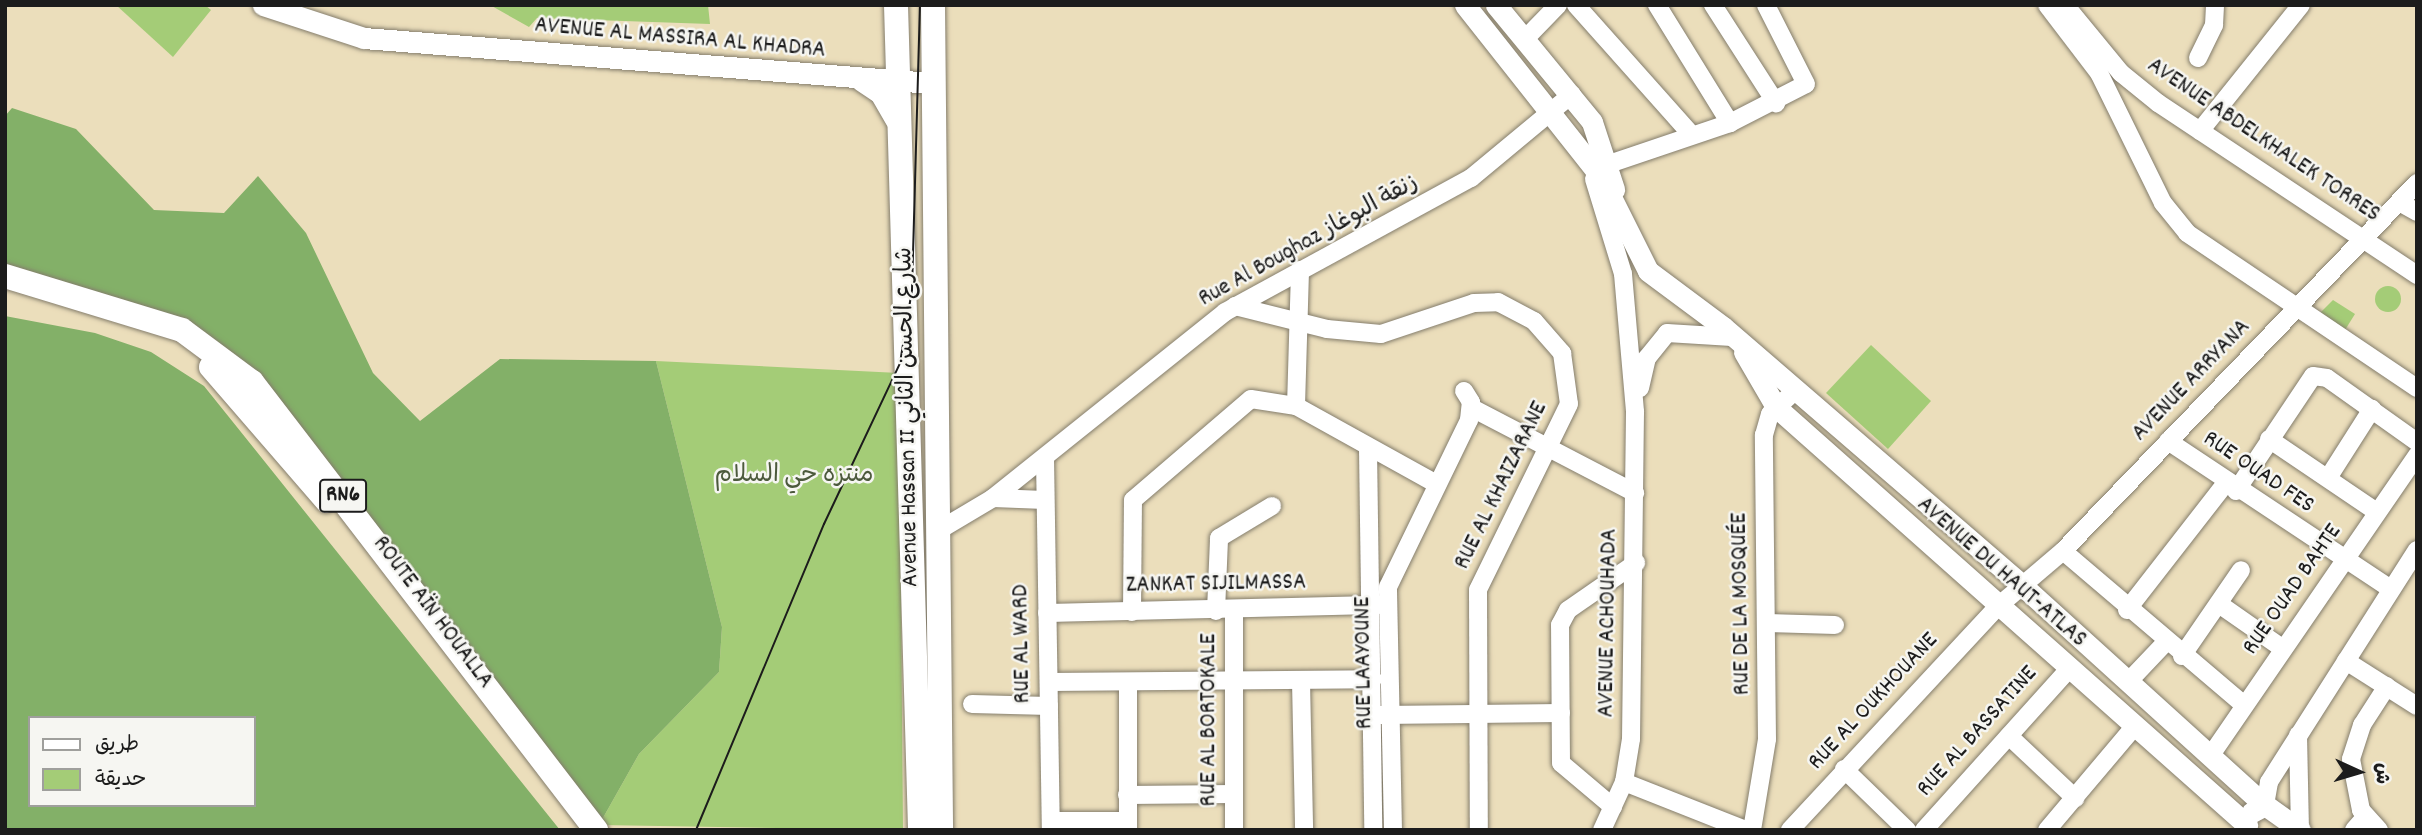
<!DOCTYPE html>
<html>
<head>
<meta charset="utf-8">
<style>
	body { margin:0 }
	#map { position:relative; width:2422px; height:835px; overflow:hidden; background:#ebdebb; font-family:Dekko,"Playpen Sans Arabic",sans-serif }
	div>[style] { position:absolute }
	.green>* { inset:0; background:#a4cc77 }
	.round { border-radius:50% }
	.forest>* { inset:0; background:#83b068 }
	.roads { filter:drop-shadow(0 0 2px #847d6c) drop-shadow(0 0 2px #847d6c) }
	.minor>* { height:18px; margin:-9px; padding:0 9px; transform-origin:9px; border-radius:9px; background:#fff }
	.major>* { height:21px; margin:-10.5px; padding:0 10.5px; transform-origin:10.5px; border-radius:10.5px; background:#fff }
	.highway>* { height:24px; margin:-12px; padding:0 12px; transform-origin:12px; border-radius:12px; background:#fff }
	.tram>* { height:2px; margin:-1px; padding:0 1px; transform-origin:1px; border-radius:1px; background:#1c1c1c }
	span { translate:-50% -50%; white-space:nowrap; text-align:center; line-height:1.15; -webkit-text-stroke:5px #f6f6f2; paint-order:stroke }
	.shield-label span { padding:2px 5px; background:#f6f6f2; border:2px solid; border-radius:5px; -webkit-text-stroke-width:0 }
	.shield-label { font-size:23px; color:#1c1c1c; font-weight:700 }
	.street-label { font-size:24px; color:#1c1c1c }
	.park-label { font-size:24px; color:#4c5a3c }
	.frame { position:absolute; inset:0; border:7px solid #1c1c1c; pointer-events:none }
	.legend { position:absolute; left:28px; top:716px; width:228px; height:91px; box-sizing:border-box; background:#f6f6f2; border:2px solid #9f9f9c; margin:0; padding:9px 12px; list-style:none; font-size:21px; color:#1c1c1c }
	.legend li { display:flex; align-items:center; gap:14px; height:35px }
	.legend b { width:35px; border:2px solid #9f9f9c }
	.north { position:absolute; left:2324px; top:737px; width:70px; height:70px; -webkit-text-stroke:5px #f6f6f2; paint-order:stroke; rotate:94deg; font-size:19px; font-weight:700; line-height:28px; text-align:center; color:#1c1c1c }
	.north::after { content:''; display:block; margin:auto; width:24px; height:32px; background:#1c1c1c; clip-path:polygon(50% 0,100% 100%,50% 72%,0 100%) }
</style>
</head>
<body>
<div id="map">
	<div class="green">
		<i style="clip-path:polygon(116px 5px,205px 5px,211px 10px,173px 57px)"></i>
		<i style="clip-path:polygon(490px 5px,708px 5px,710px 24px,537px 18px,529px 27px)"></i>
		<i class="round" style="left:2375px;top:286px;width:26px;height:26px"></i>
		<i style="clip-path:polygon(2333px 300px,2355px 314px,2345px 330px,2319px 314px)"></i>
		<i style="clip-path:polygon(1871px 345px,1931px 401px,1888px 449px,1826px 393px)"></i>
		<i style="clip-path:polygon(656px 361px,899px 373px,903px 830px,599px 825px,639px 754px,719px 672px,722px 627px)"></i>
	</div>
	<div class="forest">
		<i style="clip-path:polygon(12px 108px,76px 129px,154px 210px,224px 213px,258px 176px,306px 233px,373px 373px,420px 421px,500px 359px,656px 361px,722px 627px,719px 672px,639px 754px,599px 825px,222px 356px,5px 271px,5px 116px)"></i>
		<i style="clip-path:polygon(evenodd,5px 316px,95px 333px,151px 352px,204px 386px,560px 830px,5px 830px,5px 316px,30px 718px,254px 718px,254px 805px,30px 805px,30px 718px)"></i>
	</div>
	<div class="roads">
		<div class="minor">
			<i style="left:1576px;top:5px;width:174px;rotate:48.3deg"></i>
			<i style="left:1657px;top:5px;width:139px;rotate:58.3deg"></i>
			<i style="left:1713px;top:5px;width:117px;rotate:57.3deg"></i>
			<i style="left:2047px;top:5px;width:86px;rotate:52.6deg"></i>
			<i style="left:2099px;top:73px;width:145px;rotate:63.8deg"></i>
			<i style="left:2163px;top:203px;width:38px;rotate:51deg"></i>
			<i style="left:2187px;top:233px;width:277px;rotate:34deg"></i>
			<i style="left:2065px;top:5px;width:88px;rotate:50.5deg"></i>
			<i style="left:2121px;top:73px;width:48px;rotate:39deg"></i>
			<i style="left:2158px;top:103px;width:311px;rotate:33.6deg"></i>
			<i style="left:1526px;top:38px;width:46px;rotate:-45.9deg"></i>
			<i style="left:2198px;top:58px;width:37px;rotate:-64deg"></i>
			<i style="left:2214px;top:25px;width:20px;rotate:-87deg"></i>
			<i style="left:2200px;top:131px;width:161px;rotate:-51.3deg"></i>
			<i style="left:1609px;top:164px;width:128px;rotate:-18.7deg"></i>
			<i style="left:1730px;top:123px;width:85px;rotate:-27.2deg"></i>
			<i style="left:1806px;top:84px;width:89px;rotate:-116.9deg"></i>
			<i style="left:1594px;top:179px;width:99px;rotate:73deg"></i>
			<i style="left:1623px;top:274px;width:139px;rotate:85deg"></i>
			<i style="left:1635px;top:412px;width:327px;rotate:90.7deg"></i>
			<i style="left:1631px;top:739px;width:44px;rotate:99.2deg"></i>
			<i style="left:1624px;top:782px;width:53px;rotate:114.6deg"></i>
			<i style="left:2399px;top:202px;width:21px;rotate:29deg"></i>
			<i style="left:1235px;top:306px;width:95px;rotate:14deg"></i>
			<i style="left:1327px;top:329px;width:54px;rotate:5.3deg"></i>
			<i style="left:1381px;top:334px;width:98px;rotate:-18.4deg"></i>
			<i style="left:1474px;top:303px;width:24px;rotate:-2deg"></i>
			<i style="left:1498px;top:302px;width:41px;rotate:27.8deg"></i>
			<i style="left:1534px;top:321px;width:43px;rotate:48.8deg"></i>
			<i style="left:1562px;top:353px;width:51px;rotate:82.2deg"></i>
			<i style="left:1569px;top:404px;width:207px;rotate:116.1deg"></i>
			<i style="left:1478px;top:590px;width:240px;rotate:89.8deg"></i>
			<i style="left:1640px;top:388px;width:31px;rotate:-77deg"></i>
			<i style="left:1647px;top:358px;width:32px;rotate:-51deg"></i>
			<i style="left:1667px;top:333px;width:65px;rotate:3.5deg"></i>
			<i style="left:1296px;top:406px;width:136px;rotate:-88.3deg"></i>
			<i style="left:1472px;top:408px;width:184px;rotate:27.5deg"></i>
			<i style="left:2269px;top:439px;width:130px;rotate:34.1deg"></i>
			<i style="left:2168px;top:441px;width:268px;rotate:33.6deg"></i>
			<i style="left:1368px;top:449px;width:381px;rotate:89.2deg"></i>
			<i style="left:1045px;top:458px;width:372px;rotate:89.1deg"></i>
			<i style="left:2328px;top:478px;width:82px;rotate:-57.5deg"></i>
			<i style="left:2236px;top:491px;width:138px;rotate:-56.2deg"></i>
			<i style="left:2313px;top:376px;width:14px;rotate:8deg"></i>
			<i style="left:2327px;top:378px;width:110px;rotate:35.4deg"></i>
			<i style="left:993px;top:498px;width:52px;rotate:2.2deg"></i>
			<i style="left:936px;top:532px;width:66px;rotate:-30.8deg"></i>
			<i style="left:993px;top:498px;width:297px;rotate:-38.7deg"></i>
			<i style="left:1225px;top:312px;width:280px;rotate:-28.6deg"></i>
			<i style="left:1471px;top:178px;width:131px;rotate:-39.7deg"></i>
			<i style="left:2063px;top:551px;width:236px;rotate:40.4deg"></i>
			<i style="left:2219px;top:604px;width:77px;rotate:34.9deg"></i>
			<i style="left:1234px;top:610px;width:220px;rotate:90deg"></i>
			<i style="left:2127px;top:610px;width:160px;rotate:-52.1deg"></i>
			<i style="left:1216px;top:611px;width:73px;rotate:-87.6deg"></i>
			<i style="left:1219px;top:538px;width:62px;rotate:-31.1deg"></i>
			<i style="left:1132px;top:612px;width:112px;rotate:-89.5deg"></i>
			<i style="left:1133px;top:500px;width:155px;rotate:-40.6deg"></i>
			<i style="left:1251px;top:399px;width:46px;rotate:8.8deg"></i>
			<i style="left:1296px;top:406px;width:161px;rotate:29deg"></i>
			<i style="left:1047px;top:613px;width:337px;rotate:-1.4deg"></i>
			<i style="left:1768px;top:623px;width:67px;rotate:1.7deg"></i>
			<i style="left:2182px;top:656px;width:104px;rotate:-55.5deg"></i>
			<i style="left:2346px;top:661px;width:84px;rotate:32.4deg"></i>
			<i style="left:1301px;top:681px;width:149px;rotate:88.8deg"></i>
			<i style="left:1049px;top:682px;width:324px;rotate:-0.5deg"></i>
			<i style="left:2128px;top:682px;width:55px;rotate:-46.5deg"></i>
			<i style="left:1128px;top:683px;width:147px;rotate:90deg"></i>
			<i style="left:972px;top:704px;width:77px;rotate:1.5deg"></i>
			<i style="left:1380px;top:715px;width:181px;rotate:-0.6deg"></i>
			<i style="left:2298px;top:735px;width:95px;rotate:88.8deg"></i>
			<i style="left:2009px;top:736px;width:91px;rotate:43.2deg"></i>
			<i style="left:2211px;top:755px;width:364px;rotate:-55.5deg"></i>
			<i style="left:1844px;top:769px;width:88px;rotate:44.1deg"></i>
			<i style="left:1624px;top:782px;width:131px;rotate:21.5deg"></i>
			<i style="left:1127px;top:795px;width:107px;rotate:-0.5deg"></i>
			<i style="left:2265px;top:805px;width:23px;rotate:-80deg"></i>
			<i style="left:2269px;top:782px;width:275px;rotate:-57.5deg"></i>
			<i style="left:1613px;top:807px;width:68px;rotate:-139.8deg"></i>
			<i style="left:1561px;top:763px;width:138px;rotate:-90.4deg"></i>
			<i style="left:1560px;top:625px;width:17px;rotate:-62deg"></i>
			<i style="left:1568px;top:610px;width:83px;rotate:-34.7deg"></i>
			<i style="left:1051px;top:821px;width:77px"></i>
			<i style="left:1393px;top:830px;width:243px;rotate:-91.2deg"></i>
			<i style="left:1388px;top:587px;width:186px;rotate:-64.1deg"></i>
			<i style="left:1469px;top:420px;width:18px;rotate:-84deg"></i>
			<i style="left:1471px;top:402px;width:13px;rotate:-122deg"></i>
			<i style="left:1752px;top:830px;width:92px;rotate:-80.6deg"></i>
			<i style="left:1767px;top:739px;width:304px;rotate:-90.6deg"></i>
			<i style="left:1764px;top:435px;width:22px;rotate:-74deg"></i>
			<i style="left:1770px;top:414px;width:35px;rotate:-43deg"></i>
			<i style="left:1790px;top:830px;width:303px;rotate:-47.1deg"></i>
			<i style="left:1996px;top:608px;width:88px;rotate:-40.4deg"></i>
			<i style="left:2063px;top:551px;width:511px;rotate:-46.11deg"></i>
			<i style="left:1924px;top:830px;width:218px;rotate:-48deg"></i>
			<i style="left:2047px;top:830px;width:136px;rotate:-49.8deg"></i>
			<i style="left:2354px;top:830px;width:18px;rotate:-49deg"></i>
			<i style="left:2379px;top:830px;width:27px;rotate:-132deg"></i>
			<i style="left:2361px;top:810px;width:52px;rotate:-101.1deg"></i>
			<i style="left:2351px;top:759px;width:36px;rotate:-72deg"></i>
			<i style="left:2362px;top:725px;width:46px;rotate:-57.3deg"></i>
		</div>
		<div class="major">
			<i style="left:263px;top:5px;width:106px;rotate:18.1deg"></i>
			<i style="left:364px;top:38px;width:569px;rotate:4.54deg"></i>
			<i style="left:1465px;top:5px;width:219px;rotate:51.7deg"></i>
			<i style="left:1601px;top:177px;width:105px;rotate:63.4deg"></i>
			<i style="left:1648px;top:271px;width:94px;rotate:36.7deg"></i>
			<i style="left:1723px;top:327px;width:398px;rotate:40.8deg"></i>
			<i style="left:2024px;top:587px;width:324px;rotate:42.2deg"></i>
			<i style="left:1496px;top:5px;width:151px;rotate:50.6deg"></i>
			<i style="left:1592px;top:122px;width:71px;rotate:71.8deg"></i>
			<i style="left:1744px;top:352px;width:64px;rotate:59.8deg"></i>
			<i style="left:1776px;top:407px;width:630px;rotate:41.59deg"></i>
			<i style="left:2252px;top:812px;width:15px;rotate:-28deg"></i>
			<i style="left:2265px;top:805px;width:43px;rotate:35.5deg"></i>
		</div>
		<div class="highway">
			<i style="left:896px;top:5px;width:825px;rotate:88.33deg"></i>
			<i style="left:933px;top:5px;width:825px;rotate:89.44deg"></i>
			<i style="left:863px;top:80px;width:23px;rotate:34deg"></i>
			<i style="left:882px;top:93px;width:30px;rotate:60deg"></i>
			<i style="left:5px;top:276px;width:185px;rotate:17deg"></i>
			<i style="left:182px;top:330px;width:87px;rotate:36.6deg"></i>
			<i style="left:252px;top:382px;width:565px;rotate:52.48deg"></i>
			<i style="left:211px;top:367px;width:177px;rotate:49.1deg"></i>
		</div>
	</div>
	<div class="tram">
		<i style="left:696px;top:830px;width:332px;rotate:-67.3deg"></i>
		<i style="left:824px;top:524px;width:178px;rotate:-64.7deg"></i>
		<i style="left:900px;top:363px;width:74px;rotate:-80.7deg"></i>
		<i style="left:912px;top:290px;width:285px;rotate:-88.4deg"></i>
	</div>
	<div class="shield-label">
		<span style="left:343px;top:496px">RN6</span>
	</div>
	<div class="street-label">
		<span style="left:680px;top:39px;rotate:5deg">AVENUE AL MASSIRA AL KHADRA</span>
		<span style="left:2263px;top:141px;rotate:34deg">AVENUE ABDELKHALEK TORRES</span>
		<span style="left:1309px;top:242px;rotate:-29deg">Rue Al Boughaz زنقة البوغاز</span>
		<span style="left:2192px;top:381px;rotate:-46deg">AVENUE ARRYANA</span>
		<span style="left:909px;top:417px;rotate:-91deg">Avenue Hassan II شارع الحسن الثاني</span>
		<span style="left:2258px;top:473px;rotate:34deg">RUE OUAD FES</span>
		<span style="left:1502px;top:486px;rotate:-64deg">RUE AL KHAIZARANE</span>
		<span style="left:2001px;top:573px;rotate:41deg">AVENUE DU HAUT-ATLAS</span>
		<span style="left:1216px;top:585px;rotate:-1deg">ZANKAT SIJILMASSA</span>
		<span style="left:2293px;top:590px;rotate:-55deg">RUE OUAD BAHTE</span>
		<span style="left:1742px;top:604px;rotate:-91deg">RUE DE LA MOSQUÉE</span>
		<span style="left:432px;top:613px;rotate:53deg">ROUTE AÏN HOUALLA</span>
		<span style="left:1609px;top:623px;rotate:-89deg">AVENUE ACHOUHADA</span>
		<span style="left:1023px;top:644px;rotate:-91deg">RUE AL WARD</span>
		<span style="left:1365px;top:663px;rotate:-91deg">RUE LAAYOUNE</span>
		<span style="left:1874px;top:702px;rotate:-47deg">RUE AL OUKHOUANE</span>
		<span style="left:1210px;top:720px;rotate:-90deg">RUE AL BORTOKALE</span>
		<span style="left:1978px;top:732px;rotate:-48deg">RUE AL BASSATINE</span>
	</div>
	<div class="park-label">
		<span style="left:794px;top:477px">منتزه حي السلام</span>
	</div>
	<div class="frame"></div>
	<ul class="legend">
	<li><b style="height:9px;background:#fff"></b>طريق</li>
	<li><b style="height:19px;background:#a4cc77"></b>حديقة</li>
	</ul>
	<div class="north">ش</div>
</div>
</body>
</html>
